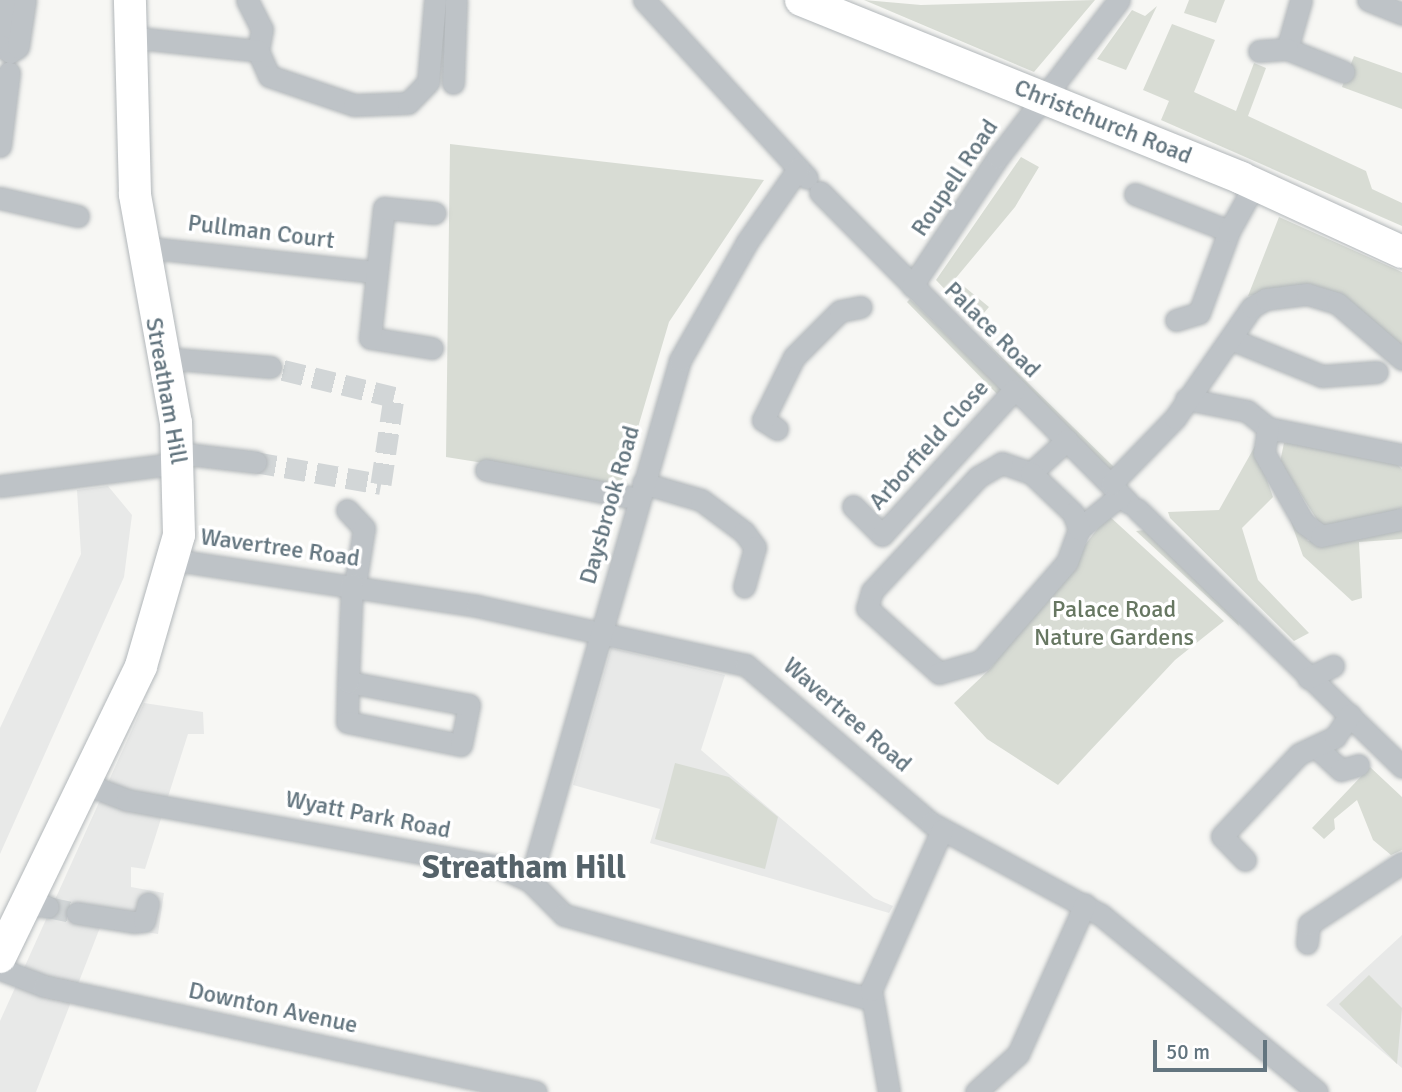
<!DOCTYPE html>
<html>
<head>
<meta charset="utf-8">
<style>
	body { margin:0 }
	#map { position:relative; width:1402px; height:1092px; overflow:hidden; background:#f7f7f4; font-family:Signika,sans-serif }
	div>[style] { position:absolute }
	.built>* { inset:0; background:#e8e9e8 }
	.green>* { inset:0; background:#d8dcd4 }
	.minor-tunnel>* { height:21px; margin-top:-10.5px; transform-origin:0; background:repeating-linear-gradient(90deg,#d2d6d7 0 21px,transparent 0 31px) }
	.roads { filter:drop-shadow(0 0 2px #b2b7ba) drop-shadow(0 0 2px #b2b7ba) }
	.minor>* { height:21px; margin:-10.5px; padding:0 10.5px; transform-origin:10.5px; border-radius:10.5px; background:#bec3c7 }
	.highway>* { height:32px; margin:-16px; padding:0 16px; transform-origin:16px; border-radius:16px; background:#fff }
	span { translate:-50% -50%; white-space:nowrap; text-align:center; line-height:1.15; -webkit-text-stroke:7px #fff; paint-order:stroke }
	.street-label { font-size:24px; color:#63757f }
	.park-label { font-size:24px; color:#677762 }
	.district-label { font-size:32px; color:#55636a; font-weight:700 }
	.scale { position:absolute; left:1153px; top:1040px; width:114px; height:32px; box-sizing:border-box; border:4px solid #63757f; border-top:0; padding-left:9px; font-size:21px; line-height:24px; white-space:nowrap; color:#63757f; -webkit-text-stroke:5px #fff; paint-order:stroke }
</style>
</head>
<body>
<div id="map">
	<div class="built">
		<i style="clip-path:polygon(108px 486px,132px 515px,124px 577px,0 854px,0 728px,81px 554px,77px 490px)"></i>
		<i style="clip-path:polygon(611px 648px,725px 675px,701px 750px,874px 898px,893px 906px,889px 913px,650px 843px,660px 809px,573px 785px)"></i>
		<i style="clip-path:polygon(144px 703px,203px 712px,204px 734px,188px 734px,145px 869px,131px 867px,131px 887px,164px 893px,158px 934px,101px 925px,36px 1092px,0 1092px,0 1021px)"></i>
		<i style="clip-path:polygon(1402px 935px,1402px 1068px,1326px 1005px)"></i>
	</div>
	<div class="green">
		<i style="clip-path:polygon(864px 0,921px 5px,1095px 0,1034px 72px)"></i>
		<i style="clip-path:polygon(1189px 0,1225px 0,1216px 23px,1184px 13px)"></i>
		<i style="clip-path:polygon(1157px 6px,1126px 70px,1097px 59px,1132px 10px,1145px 16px)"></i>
		<i style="clip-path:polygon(1172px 24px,1215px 40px,1194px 92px,1236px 111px,1254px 63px,1266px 68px,1248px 116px,1366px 171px,1372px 189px,1402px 203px,1402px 226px,1161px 120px,1169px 101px,1143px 90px)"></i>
		<i style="clip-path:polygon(1354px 56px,1402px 73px,1402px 109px,1342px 87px)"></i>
		<i style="clip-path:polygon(450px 144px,764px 180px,669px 322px,621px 485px,446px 457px)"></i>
		<i style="clip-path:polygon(1021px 157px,1039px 167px,1015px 207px,955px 279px,989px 307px,976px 322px,936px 280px)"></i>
		<i style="clip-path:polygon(1279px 217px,1402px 272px,1402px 349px,1342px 297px,1309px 284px,1248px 296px)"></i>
		<i style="clip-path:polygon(910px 299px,1002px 390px,999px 396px,907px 302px)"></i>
		<i style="clip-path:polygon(979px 335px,1115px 468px,1106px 470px)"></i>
		<i style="clip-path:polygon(1313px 442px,1390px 458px,1402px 469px,1402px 508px,1342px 530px,1323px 529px,1280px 462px,1284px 443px)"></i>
		<i style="clip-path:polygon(1255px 446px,1273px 497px,1242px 528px,1258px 580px,1309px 633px,1294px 641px,1170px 518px,1168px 512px,1219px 510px)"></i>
		<i style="clip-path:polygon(1108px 515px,1224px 621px,1175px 660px,1058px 785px,987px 739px,954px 703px,990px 669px)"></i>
		<i style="clip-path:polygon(1297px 517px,1308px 541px,1393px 529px,1402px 530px,1402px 539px,1359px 542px,1362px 598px,1352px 601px,1303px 556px,1290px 519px)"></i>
		<i style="clip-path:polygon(1145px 530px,1238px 620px,1239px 626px,1136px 531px)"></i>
		<i style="clip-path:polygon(675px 763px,729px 777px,778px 817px,765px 869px,655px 839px)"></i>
		<i style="clip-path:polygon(1370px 767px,1402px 797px,1402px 850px,1391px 855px,1373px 840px,1357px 800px,1334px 819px,1335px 829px,1324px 839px,1312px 828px)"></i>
		<i style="clip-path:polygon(1369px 975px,1402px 1008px,1397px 1064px,1339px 1004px)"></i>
	</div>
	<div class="minor-tunnel">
		<i style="left:255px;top:462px;width:128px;rotate:9.9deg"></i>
		<i style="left:381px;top:484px;width:88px;rotate:-81.5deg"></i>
		<i style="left:394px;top:397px;width:127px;rotate:-166.3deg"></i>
		<i style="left:48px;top:907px;width:30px;rotate:12deg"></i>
	</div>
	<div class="roads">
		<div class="minor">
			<i style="left:6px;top:0;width:46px;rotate:96.2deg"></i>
			<i style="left:1px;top:46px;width:11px;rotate:34deg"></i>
			<i style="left:10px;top:52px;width:9px;rotate:-32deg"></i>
			<i style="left:18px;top:47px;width:48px;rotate:-81.5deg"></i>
			<i style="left:247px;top:0;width:33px;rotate:63deg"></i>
			<i style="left:262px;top:29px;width:22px;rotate:100deg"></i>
			<i style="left:258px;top:51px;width:27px;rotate:66deg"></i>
			<i style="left:269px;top:76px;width:90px;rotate:18.8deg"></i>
			<i style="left:354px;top:105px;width:54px;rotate:-2.1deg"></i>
			<i style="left:408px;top:103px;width:29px;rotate:-46deg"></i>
			<i style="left:428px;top:82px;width:82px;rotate:-85.1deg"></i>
			<i style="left:644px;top:0;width:241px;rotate:47.5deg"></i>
			<i style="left:1301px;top:0;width:51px;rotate:105.9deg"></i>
			<i style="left:1287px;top:49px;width:61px;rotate:22deg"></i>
			<i style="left:1368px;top:0;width:37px;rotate:22deg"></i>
			<i style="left:128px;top:37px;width:131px;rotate:6.1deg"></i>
			<i style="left:1259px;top:51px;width:28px;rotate:-4deg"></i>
			<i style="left:453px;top:83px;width:83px;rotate:-87.9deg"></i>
			<i style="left:0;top:146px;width:74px;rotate:-83deg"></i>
			<i style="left:820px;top:192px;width:438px;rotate:45.2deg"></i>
			<i style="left:1135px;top:194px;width:101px;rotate:21.5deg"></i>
			<i style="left:0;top:198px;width:80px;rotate:13deg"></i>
			<i style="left:141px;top:247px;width:236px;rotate:6.1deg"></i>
			<i style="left:912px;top:286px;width:155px;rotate:-56.3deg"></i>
			<i style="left:998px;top:157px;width:198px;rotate:-52.4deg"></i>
			<i style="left:1176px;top:320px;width:24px;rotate:-17deg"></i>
			<i style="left:1199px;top:313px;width:87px;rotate:-69.9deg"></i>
			<i style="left:1229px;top:231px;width:54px;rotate:-61deg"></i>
			<i style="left:1233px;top:340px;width:96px;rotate:22deg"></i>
			<i style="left:1322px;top:376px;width:55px;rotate:-4.2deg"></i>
			<i style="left:432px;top:348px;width:63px;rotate:-170.8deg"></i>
			<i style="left:370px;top:338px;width:131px;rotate:-83.9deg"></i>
			<i style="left:384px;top:208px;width:51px;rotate:5.6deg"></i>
			<i style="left:164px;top:358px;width:107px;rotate:4.8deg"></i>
			<i style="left:1186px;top:399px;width:62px;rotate:11.1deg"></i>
			<i style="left:1247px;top:411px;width:27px;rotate:39deg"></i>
			<i style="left:1268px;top:428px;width:137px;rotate:11.4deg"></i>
			<i style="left:1268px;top:428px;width:25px;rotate:99deg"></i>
			<i style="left:1264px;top:453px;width:81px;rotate:60.3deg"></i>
			<i style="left:1304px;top:523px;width:21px;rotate:37deg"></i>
			<i style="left:1321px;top:536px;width:83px;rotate:-11.9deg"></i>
			<i style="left:777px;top:429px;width:17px;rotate:-147deg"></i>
			<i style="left:763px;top:420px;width:70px;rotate:-63.8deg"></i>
			<i style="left:794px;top:357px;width:65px;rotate:-45deg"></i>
			<i style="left:840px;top:311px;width:21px;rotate:-11deg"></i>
			<i style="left:1067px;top:440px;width:49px;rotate:137.5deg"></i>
			<i style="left:1031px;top:473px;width:31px;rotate:-161deg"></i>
			<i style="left:1002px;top:463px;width:28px;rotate:150deg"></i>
			<i style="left:978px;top:477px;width:156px;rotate:132.9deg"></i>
			<i style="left:872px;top:591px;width:18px;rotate:106deg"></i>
			<i style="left:867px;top:608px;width:97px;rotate:42.1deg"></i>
			<i style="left:939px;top:673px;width:44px;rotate:-15.9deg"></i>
			<i style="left:981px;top:661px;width:131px;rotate:-49deg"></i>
			<i style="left:1067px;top:562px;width:35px;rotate:-70deg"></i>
			<i style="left:1079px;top:529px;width:54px;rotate:-39deg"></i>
			<i style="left:179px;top:453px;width:77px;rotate:6.8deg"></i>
			<i style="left:486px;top:470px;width:156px;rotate:10.7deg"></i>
			<i style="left:1031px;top:473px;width:58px;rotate:43.6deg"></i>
			<i style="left:1073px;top:513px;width:17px;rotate:69deg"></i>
			<i style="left:643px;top:483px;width:60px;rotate:16.3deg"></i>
			<i style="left:701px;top:500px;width:54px;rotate:36.7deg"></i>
			<i style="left:744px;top:532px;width:19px;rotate:54deg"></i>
			<i style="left:755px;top:547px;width:41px;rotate:105.4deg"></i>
			<i style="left:1112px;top:483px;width:91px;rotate:-45.9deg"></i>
			<i style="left:1175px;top:418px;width:135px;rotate:-55.3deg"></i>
			<i style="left:1252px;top:307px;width:16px;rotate:-30deg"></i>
			<i style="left:1266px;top:299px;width:41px;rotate:-7deg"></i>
			<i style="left:1307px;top:294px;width:31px;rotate:17deg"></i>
			<i style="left:1337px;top:303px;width:86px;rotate:40.7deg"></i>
			<i style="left:0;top:486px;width:181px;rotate:-7.3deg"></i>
			<i style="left:853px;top:506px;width:41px;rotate:45deg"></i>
			<i style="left:882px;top:535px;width:196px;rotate:-47.7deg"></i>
			<i style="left:1137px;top:509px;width:370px;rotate:44.2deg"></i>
			<i style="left:347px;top:510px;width:25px;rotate:47deg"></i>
			<i style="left:364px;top:528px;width:58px;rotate:99deg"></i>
			<i style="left:174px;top:560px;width:306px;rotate:8.6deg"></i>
			<i style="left:477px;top:606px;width:275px;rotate:12.4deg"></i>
			<i style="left:746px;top:665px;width:243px;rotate:40.5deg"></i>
			<i style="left:931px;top:823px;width:193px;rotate:28.4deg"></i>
			<i style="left:1101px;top:915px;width:279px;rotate:39.3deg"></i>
			<i style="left:1308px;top:678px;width:28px;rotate:-26deg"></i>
			<i style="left:348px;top:682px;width:40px;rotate:91.4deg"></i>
			<i style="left:347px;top:722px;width:116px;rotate:11.4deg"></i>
			<i style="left:461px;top:745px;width:41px;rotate:-78.7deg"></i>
			<i style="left:469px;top:705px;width:123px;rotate:-169.2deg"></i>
			<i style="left:348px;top:682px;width:98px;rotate:-87.7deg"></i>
			<i style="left:1316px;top:747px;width:34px;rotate:43deg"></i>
			<i style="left:1341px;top:770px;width:18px;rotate:-16deg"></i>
			<i style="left:83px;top:783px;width:47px;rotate:21.1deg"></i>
			<i style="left:127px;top:800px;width:378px;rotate:10.2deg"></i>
			<i style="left:499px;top:867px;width:34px;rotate:24deg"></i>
			<i style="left:530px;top:881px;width:48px;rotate:45deg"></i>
			<i style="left:564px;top:915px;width:317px;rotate:15.4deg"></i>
			<i style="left:1245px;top:860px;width:33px;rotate:-134deg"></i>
			<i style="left:1222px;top:836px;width:112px;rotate:-46.8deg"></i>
			<i style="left:1299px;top:754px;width:40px;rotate:-25deg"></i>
			<i style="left:1335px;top:737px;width:27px;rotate:-56deg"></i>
			<i style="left:530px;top:881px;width:542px;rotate:-73.94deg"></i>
			<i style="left:680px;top:360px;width:136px;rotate:-60.4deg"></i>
			<i style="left:747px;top:242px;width:89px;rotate:-55.1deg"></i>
			<i style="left:26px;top:903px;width:22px;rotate:10deg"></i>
			<i style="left:77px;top:913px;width:58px;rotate:9deg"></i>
			<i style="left:134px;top:922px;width:10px;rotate:-6deg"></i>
			<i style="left:144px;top:921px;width:18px;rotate:-77deg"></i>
			<i style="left:1307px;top:943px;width:19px;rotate:-84deg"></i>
			<i style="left:1309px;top:924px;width:111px;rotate:-33.3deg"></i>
			<i style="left:0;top:969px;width:47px;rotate:21.1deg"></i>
			<i style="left:44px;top:986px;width:503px;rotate:12.16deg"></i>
			<i style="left:889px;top:1092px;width:104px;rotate:-100deg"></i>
			<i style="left:871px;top:990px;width:175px;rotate:-66.1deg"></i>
			<i style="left:976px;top:1092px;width:57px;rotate:-42.1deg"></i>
			<i style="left:1018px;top:1054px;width:164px;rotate:-65.9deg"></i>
		</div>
		<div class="highway">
			<i style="left:801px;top:0;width:475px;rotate:22deg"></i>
			<i style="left:1241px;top:178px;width:177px;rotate:24.7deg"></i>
			<i style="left:0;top:957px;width:323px;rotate:-64.1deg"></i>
			<i style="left:141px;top:666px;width:136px;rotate:-73.8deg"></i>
			<i style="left:179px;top:535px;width:112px;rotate:-91.5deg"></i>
			<i style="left:176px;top:423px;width:233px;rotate:-100.2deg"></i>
			<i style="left:135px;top:194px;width:194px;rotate:-91.5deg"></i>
		</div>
	</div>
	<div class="street-label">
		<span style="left:1103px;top:122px;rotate:22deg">Christchurch Road</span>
		<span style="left:955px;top:178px;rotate:-56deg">Roupell Road</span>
		<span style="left:261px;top:232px;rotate:7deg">Pullman Court</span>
		<span style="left:992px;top:330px;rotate:45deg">Palace Road</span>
		<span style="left:166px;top:391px;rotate:80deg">Streatham Hill</span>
		<span style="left:929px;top:445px;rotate:-48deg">Arborfield Close</span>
		<span style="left:610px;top:505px;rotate:-74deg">Daysbrook Road</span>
		<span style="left:280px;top:548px;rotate:8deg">Wavertree Road</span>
		<span style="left:847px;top:715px;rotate:41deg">Wavertree Road</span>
		<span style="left:368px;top:815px;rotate:11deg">Wyatt Park Road</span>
		<span style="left:273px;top:1008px;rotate:12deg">Downton Avenue</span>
	</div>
	<div class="park-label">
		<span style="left:1114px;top:624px">Palace Road<br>Nature Gardens</span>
	</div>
	<div class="district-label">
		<span style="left:524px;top:868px">Streatham Hill</span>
	</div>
	<div class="scale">50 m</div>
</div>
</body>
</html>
